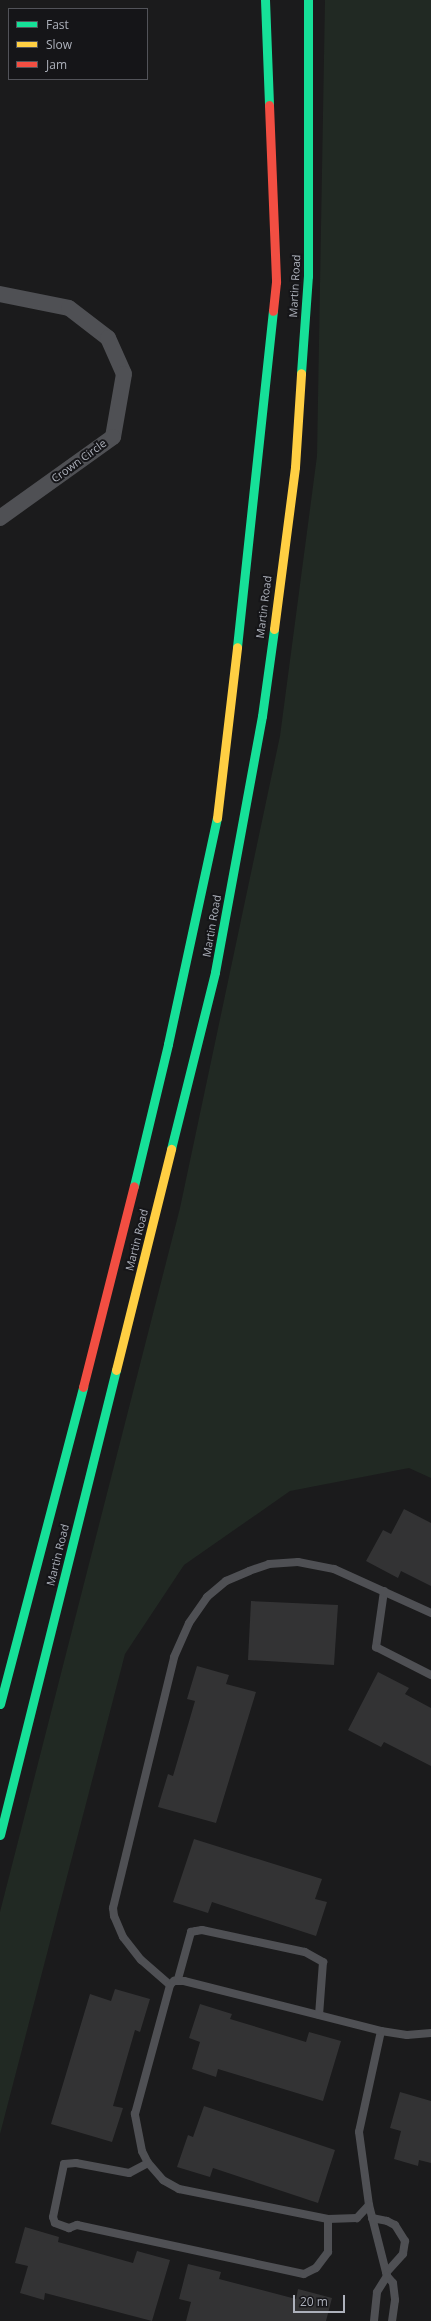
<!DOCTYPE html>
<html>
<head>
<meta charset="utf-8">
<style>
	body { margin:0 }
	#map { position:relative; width:431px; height:2321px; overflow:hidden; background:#1b1b1c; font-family:"Open Sans",sans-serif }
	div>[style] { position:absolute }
	.green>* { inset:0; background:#212923 }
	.building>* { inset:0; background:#333334 }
	.lane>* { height:8px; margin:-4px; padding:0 4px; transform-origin:4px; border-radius:4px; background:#4f5054 }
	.street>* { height:16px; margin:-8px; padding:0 8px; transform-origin:8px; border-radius:8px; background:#4f5054 }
	.fast>* { height:9px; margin:-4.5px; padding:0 4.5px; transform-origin:4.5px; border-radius:4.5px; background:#16e098 }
	.slow>* { height:9px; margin:-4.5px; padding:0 4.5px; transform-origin:4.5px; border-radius:4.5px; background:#ffcf43 }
	.jam>* { height:9px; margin:-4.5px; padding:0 4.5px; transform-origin:4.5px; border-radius:4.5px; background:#f24e42 }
	span { translate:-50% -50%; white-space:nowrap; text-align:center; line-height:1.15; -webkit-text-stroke:4px #151518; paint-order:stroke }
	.street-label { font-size:11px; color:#adb1bb }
	.legend { position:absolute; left:8px; top:8px; width:140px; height:72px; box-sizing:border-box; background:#151518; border:1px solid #525359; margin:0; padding:5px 7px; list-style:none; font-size:12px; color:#adb1bb }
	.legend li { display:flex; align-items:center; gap:8px; height:20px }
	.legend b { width:20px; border:1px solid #525359 }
	.scale { position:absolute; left:293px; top:2295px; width:52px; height:18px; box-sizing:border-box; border:2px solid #adb1bb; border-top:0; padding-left:5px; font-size:12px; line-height:14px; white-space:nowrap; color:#adb1bb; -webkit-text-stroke:3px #151518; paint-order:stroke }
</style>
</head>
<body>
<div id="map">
	<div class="green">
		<i style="clip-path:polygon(325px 0,431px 0,431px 1478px,409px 1468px,290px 1491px,184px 1565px,125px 1654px,0 2134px,0 1912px,180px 1208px,280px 736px,317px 456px)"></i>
	</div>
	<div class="building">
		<i style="clip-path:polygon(404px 1509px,431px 1523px,431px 1586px,401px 1571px,398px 1578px,366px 1561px,383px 1530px,391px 1534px)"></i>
		<i style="clip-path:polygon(251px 1601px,338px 1605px,334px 1665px,248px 1660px)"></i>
		<i style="clip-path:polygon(197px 1666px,229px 1675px,226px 1684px,256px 1692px,216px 1823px,158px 1807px,168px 1774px,173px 1776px,195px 1701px,187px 1699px)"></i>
		<i style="clip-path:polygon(378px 1672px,409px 1688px,405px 1694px,431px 1708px,431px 1766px,384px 1742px,381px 1747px,348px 1730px)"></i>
		<i style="clip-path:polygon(194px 1839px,322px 1879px,315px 1899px,327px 1902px,316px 1936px,212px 1902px,208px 1913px,173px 1902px)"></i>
		<i style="clip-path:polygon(115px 1989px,150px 1999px,140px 2032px,135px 2030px,113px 2106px,123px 2108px,112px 2142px,51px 2124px,90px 1994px,111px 2001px)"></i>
		<i style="clip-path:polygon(200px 2004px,232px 2014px,230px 2019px,306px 2042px,309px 2032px,341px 2041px,323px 2101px,218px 2069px,216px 2077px,192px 2069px,200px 2042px,189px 2038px)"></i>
		<i style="clip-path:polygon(400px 2092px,431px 2101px,431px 2163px,419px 2160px,418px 2166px,394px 2159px,401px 2131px,390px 2128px)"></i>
		<i style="clip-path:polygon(204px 2106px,335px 2150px,318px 2203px,213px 2168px,210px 2177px,177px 2167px,188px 2135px,193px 2137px)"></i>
		<i style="clip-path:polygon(25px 2227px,59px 2237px,58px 2242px,133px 2263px,137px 2251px,170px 2260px,152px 2321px,45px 2293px,44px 2300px,20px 2293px,28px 2266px,15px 2263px)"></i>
		<i style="clip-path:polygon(188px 2264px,221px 2272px,219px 2279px,296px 2299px,298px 2289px,332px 2298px,326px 2321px,186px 2321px,191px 2302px,179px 2299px)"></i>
	</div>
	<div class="lane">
		<i style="left:384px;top:1591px;width:57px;rotate:98.1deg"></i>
		<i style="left:376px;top:1647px;width:62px;rotate:27deg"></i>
		<i style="left:178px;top:1979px;width:49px;rotate:-74.5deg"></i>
		<i style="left:191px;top:1932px;width:5px;rotate:-11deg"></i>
		<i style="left:196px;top:1931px;width:6px;rotate:-9deg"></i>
		<i style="left:202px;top:1930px;width:105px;rotate:12.1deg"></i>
		<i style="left:305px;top:1952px;width:21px;rotate:29deg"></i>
		<i style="left:323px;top:1962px;width:53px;rotate:94.3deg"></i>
		<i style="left:170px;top:1985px;width:38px;rotate:-139deg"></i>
		<i style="left:141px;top:1960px;width:29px;rotate:-128deg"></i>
		<i style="left:123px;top:1937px;width:23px;rotate:-113deg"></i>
		<i style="left:114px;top:1916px;width:8px;rotate:-97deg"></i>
		<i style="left:113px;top:1908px;width:258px;rotate:-76.3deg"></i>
		<i style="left:174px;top:1657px;width:37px;rotate:-66deg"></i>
		<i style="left:189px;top:1623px;width:32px;rotate:-55deg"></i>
		<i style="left:207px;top:1597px;width:25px;rotate:-40deg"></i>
		<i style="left:226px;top:1581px;width:25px;rotate:-23deg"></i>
		<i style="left:249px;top:1571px;width:21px;rotate:-19deg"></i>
		<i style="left:269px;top:1564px;width:29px;rotate:-4deg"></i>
		<i style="left:298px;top:1562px;width:37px;rotate:11deg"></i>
		<i style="left:334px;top:1569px;width:107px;rotate:24.4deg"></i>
		<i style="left:381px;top:2031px;width:103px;rotate:102.3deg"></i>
		<i style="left:359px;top:2132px;width:74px;rotate:82.2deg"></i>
		<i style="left:369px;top:2205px;width:18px;rotate:133deg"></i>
		<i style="left:357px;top:2218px;width:29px;rotate:178deg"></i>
		<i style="left:328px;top:2219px;width:152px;rotate:-168.6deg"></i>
		<i style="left:179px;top:2189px;width:18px;rotate:-151deg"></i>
		<i style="left:163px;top:2180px;width:23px;rotate:-131deg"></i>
		<i style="left:148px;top:2163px;width:13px;rotate:-117deg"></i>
		<i style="left:142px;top:2151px;width:38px;rotate:-101deg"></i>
		<i style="left:135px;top:2114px;width:134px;rotate:-74.8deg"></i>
		<i style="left:170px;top:1985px;width:6px;rotate:-45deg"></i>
		<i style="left:174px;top:1981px;width:10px"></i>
		<i style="left:184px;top:1981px;width:203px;rotate:14.2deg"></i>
		<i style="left:381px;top:2031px;width:26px;rotate:9deg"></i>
		<i style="left:407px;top:2035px;width:24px;rotate:-5deg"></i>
		<i style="left:148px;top:2163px;width:21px;rotate:152deg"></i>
		<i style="left:129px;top:2173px;width:54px;rotate:-169.3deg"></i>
		<i style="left:76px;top:2163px;width:12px;rotate:175deg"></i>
		<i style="left:64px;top:2164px;width:54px;rotate:101.7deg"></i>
		<i style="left:53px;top:2217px;width:6px;rotate:72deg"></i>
		<i style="left:55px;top:2223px;width:15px;rotate:20deg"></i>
		<i style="left:69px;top:2228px;width:9px;rotate:-21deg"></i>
		<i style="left:77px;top:2225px;width:232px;rotate:12.2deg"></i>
		<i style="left:304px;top:2274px;width:13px;rotate:-27deg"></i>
		<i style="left:316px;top:2268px;width:20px;rotate:-53deg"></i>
		<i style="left:328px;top:2252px;width:33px;rotate:-90deg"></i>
		<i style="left:369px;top:2205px;width:73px;rotate:75.8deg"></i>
		<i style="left:387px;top:2276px;width:9px;rotate:49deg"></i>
		<i style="left:393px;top:2283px;width:17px;rotate:83deg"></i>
		<i style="left:395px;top:2300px;width:21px;rotate:98deg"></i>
		<i style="left:372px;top:2218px;width:15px;rotate:11deg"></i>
		<i style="left:387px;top:2221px;width:9px;rotate:27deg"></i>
		<i style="left:395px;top:2225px;width:19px;rotate:58deg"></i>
		<i style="left:405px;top:2241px;width:13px;rotate:99deg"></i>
		<i style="left:403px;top:2254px;width:25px;rotate:132deg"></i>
		<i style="left:374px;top:2321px;width:29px;rotate:-84deg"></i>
		<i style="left:377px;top:2292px;width:19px;rotate:-58deg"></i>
	</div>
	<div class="street">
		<i style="left:0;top:294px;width:70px;rotate:11.5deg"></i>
		<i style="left:69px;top:308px;width:49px;rotate:37.6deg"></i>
		<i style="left:108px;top:338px;width:39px;rotate:66deg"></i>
		<i style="left:124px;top:374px;width:64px;rotate:99.9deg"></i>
		<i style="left:113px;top:437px;width:139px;rotate:144.4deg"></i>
	</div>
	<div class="fast">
		<i style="left:265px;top:0;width:105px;rotate:87.8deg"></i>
		<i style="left:301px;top:373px;width:97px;rotate:-85.9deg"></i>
		<i style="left:308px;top:276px;width:276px;rotate:-90deg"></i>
		<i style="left:237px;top:647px;width:338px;rotate:-83.9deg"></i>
		<i style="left:171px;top:1149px;width:182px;rotate:-76deg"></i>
		<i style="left:215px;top:972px;width:260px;rotate:-79.6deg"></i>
		<i style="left:262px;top:716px;width:88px;rotate:-82.1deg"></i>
		<i style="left:134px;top:1186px;width:146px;rotate:-76.5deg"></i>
		<i style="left:168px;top:1044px;width:231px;rotate:-77.8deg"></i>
		<i style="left:0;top:1704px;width:328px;rotate:-75.3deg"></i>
		<i style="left:0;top:1835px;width:479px;rotate:-76deg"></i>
	</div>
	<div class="slow">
		<i style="left:274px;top:629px;width:163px;rotate:-82.6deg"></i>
		<i style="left:295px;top:467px;width:94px;rotate:-86.3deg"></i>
		<i style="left:217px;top:818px;width:172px;rotate:-83.3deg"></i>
		<i style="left:116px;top:1370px;width:228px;rotate:-76deg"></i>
	</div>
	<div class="jam">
		<i style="left:269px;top:105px;width:177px;rotate:87.7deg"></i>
		<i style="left:276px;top:282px;width:29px;rotate:96deg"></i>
		<i style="left:83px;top:1387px;width:207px;rotate:-75.8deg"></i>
	</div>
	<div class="street-label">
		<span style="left:295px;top:286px;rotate:-87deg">Martin Road</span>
		<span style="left:79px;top:461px;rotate:-36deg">Crown Circle</span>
		<span style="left:264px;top:607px;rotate:-83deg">Martin Road</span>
		<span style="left:212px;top:926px;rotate:-80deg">Martin Road</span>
		<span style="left:137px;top:1240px;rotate:-76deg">Martin Road</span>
		<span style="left:58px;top:1555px;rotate:-76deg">Martin Road</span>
	</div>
	<ul class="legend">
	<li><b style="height:5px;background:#16e098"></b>Fast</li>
	<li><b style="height:5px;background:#ffcf43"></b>Slow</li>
	<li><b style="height:5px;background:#f24e42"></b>Jam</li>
	</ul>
	<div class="scale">20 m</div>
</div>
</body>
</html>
